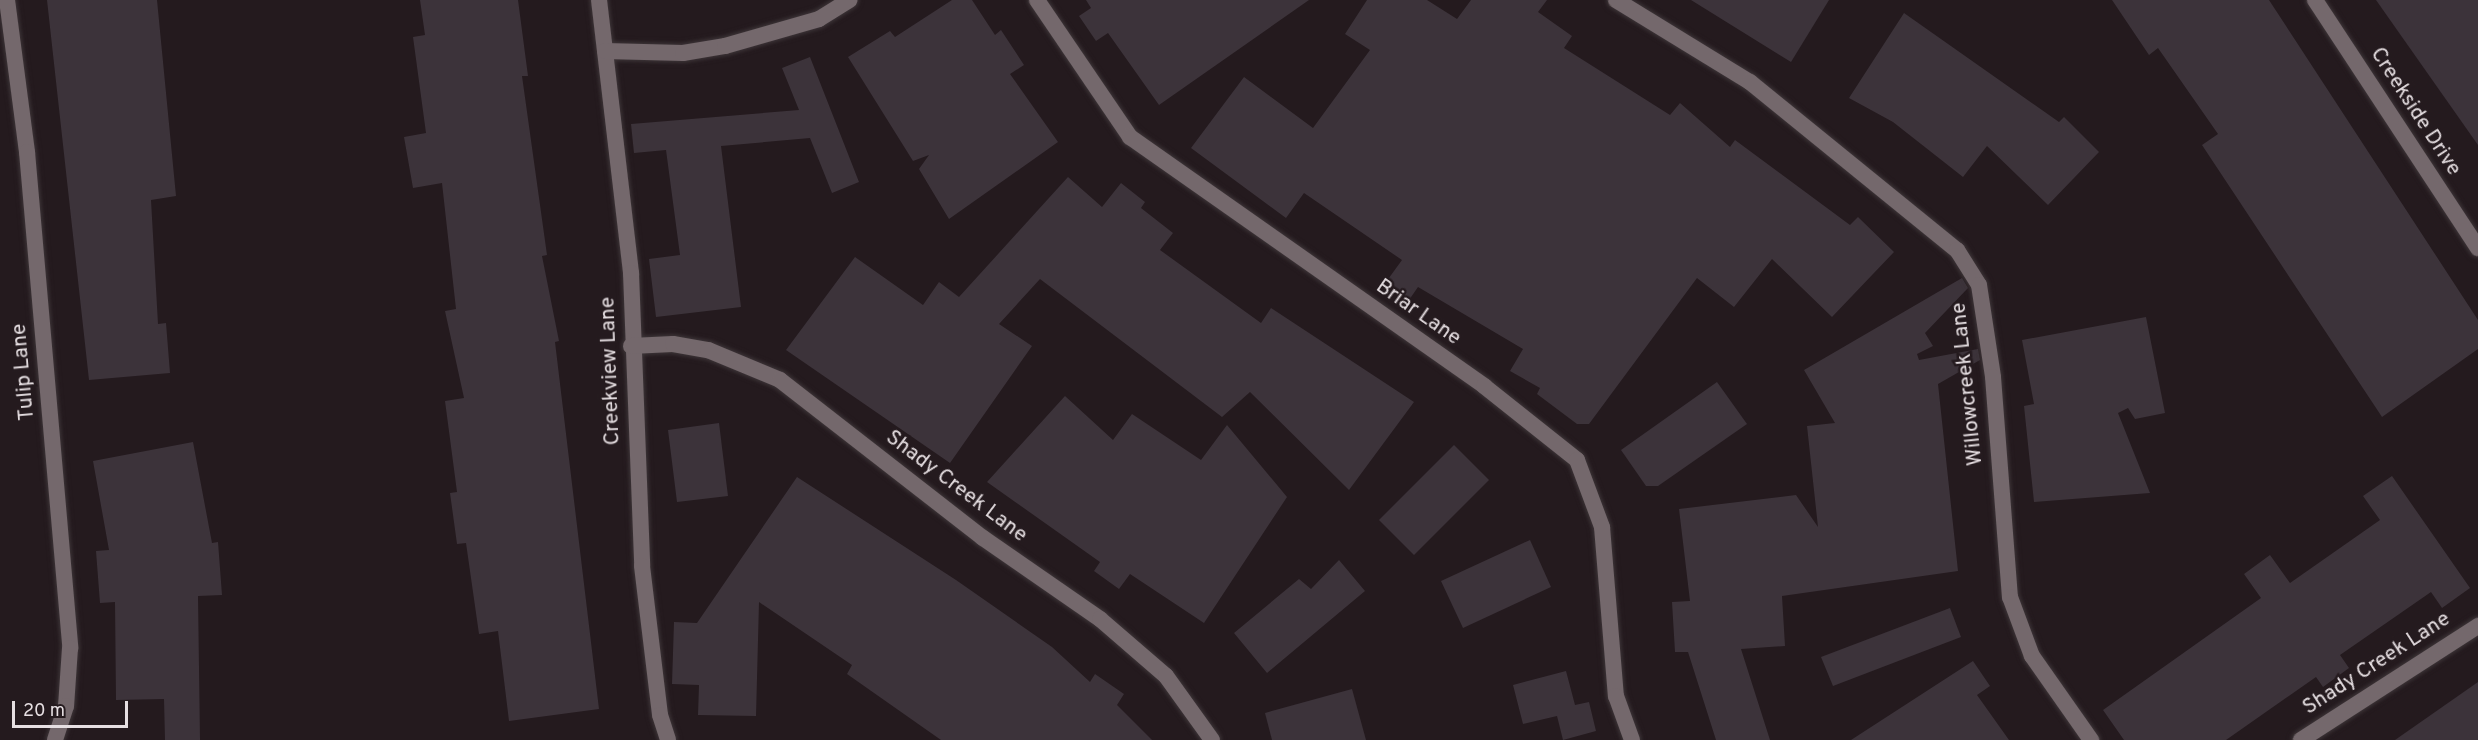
<!DOCTYPE html>
<html>
<head>
<meta charset="utf-8">
<style>
	body { margin:0 }
	#map { position:relative; width:2478px; height:740px; overflow:hidden; background:#241a1e; font-family:Overpass,sans-serif }
	div>[style] { position:absolute }
	.building>* { inset:0; background:#3c333a }
	.roads { filter:drop-shadow(0 0 2px #3d3538) drop-shadow(0 0 2px #3d3538) }
	.minor>* { height:16px; margin:-8px; padding:0 8px; transform-origin:8px; border-radius:8px; background:#74686c }
	span { translate:-50% -50%; white-space:nowrap; text-align:center; line-height:1.15; -webkit-text-stroke:5px #241a1e; paint-order:stroke }
	.street-label { font-size:21px; color:#e6dfe2 }
	.scale { position:absolute; left:12px; top:701px; width:116px; height:27px; box-sizing:border-box; border:3px solid #e6dfe2; border-top:0; padding-left:8px; font-size:18px; line-height:21px; white-space:nowrap; color:#e6dfe2; -webkit-text-stroke:4px #241a1e; paint-order:stroke }
</style>
</head>
<body>
<div id="map">
	<div class="building">
		<i style="clip-path:polygon(47px 0,157px 0,176px 196px,151px 200px,158px 324px,166px 323px,170px 373px,89px 380px)"></i>
		<i style="clip-path:polygon(420px 0,518px 0,528px 76px,522px 76px,547px 255px,542px 256px,559px 341px,555px 342px,599px 709px,509px 721px,498px 631px,479px 634px,466px 543px,457px 544px,450px 493px,457px 492px,445px 401px,464px 398px,445px 311px,456px 309px,442px 183px,413px 188px,404px 137px,426px 133px,413px 37px,425px 35px)"></i>
		<i style="clip-path:polygon(952px 0,972px 0,995px 35px,1001px 30px,1024px 65px,1010px 74px,1058px 142px,949px 219px,919px 169px,929px 155px,913px 161px,848px 57px,890px 31px,895px 37px)"></i>
		<i style="clip-path:polygon(1086px 0,1309px 0,1159px 105px,1108px 33px,1096px 41px,1079px 16px,1091px 8px)"></i>
		<i style="clip-path:polygon(1367px 0,1427px 0,1457px 19px,1471px 0,1547px 0,1538px 12px,1572px 36px,1564px 48px,1670px 115px,1680px 103px,1730px 147px,1735px 140px,1850px 225px,1858px 217px,1894px 252px,1832px 317px,1772px 259px,1734px 307px,1697px 278px,1589px 424px,1577px 424px,1537px 394px,1540px 388px,1510px 371px,1523px 349px,1418px 287px,1409px 300px,1386px 282px,1402px 260px,1304px 193px,1286px 218px,1191px 148px,1244px 77px,1313px 128px,1370px 50px,1345px 34px)"></i>
		<i style="clip-path:polygon(1691px 0,1829px 0,1791px 62px)"></i>
		<i style="clip-path:polygon(2112px 0,2269px 0,2478px 320px,2478px 349px,2382px 417px,2202px 145px,2218px 134px,2158px 48px,2149px 55px)"></i>
		<i style="clip-path:polygon(2376px 0,2478px 0,2478px 145px)"></i>
		<i style="clip-path:polygon(1904px 13px,2059px 122px,2064px 117px,2099px 152px,2048px 205px,1987px 146px,1963px 177px,1893px 122px,1849px 98px)"></i>
		<i style="clip-path:polygon(810px 57px,859px 182px,832px 193px,810px 138px,721px 146px,741px 307px,656px 317px,649px 259px,680px 255px,666px 150px,634px 153px,631px 124px,799px 110px,782px 68px)"></i>
		<i style="clip-path:polygon(1068px 177px,1102px 207px,1121px 183px,1145px 202px,1141px 208px,1173px 233px,1160px 250px,1261px 323px,1271px 308px,1414px 402px,1349px 490px,1250px 392px,1222px 417px,1040px 279px,999px 324px,1032px 346px,950px 463px,786px 350px,855px 257px,923px 305px,939px 282px,959px 297px)"></i>
		<i style="clip-path:polygon(1962px 278px,1968px 288px,1925px 333px,1933px 346px,1917px 354px,1919px 360px,1978px 349px,1980px 360px,1938px 384px,1958px 571px,1782px 596px,1785px 646px,1741px 649px,1770px 740px,1716px 740px,1688px 652px,1675px 652px,1672px 602px,1690px 601px,1679px 509px,1796px 495px,1818px 527px,1807px 426px,1835px 423px,1804px 370px)"></i>
		<i style="clip-path:polygon(2146px 317px,2165px 413px,2135px 419px,2128px 408px,2118px 413px,2150px 493px,2034px 502px,2024px 406px,2034px 404px,2022px 340px)"></i>
		<i style="clip-path:polygon(1717px 382px,1747px 424px,1658px 486px,1646px 486px,1621px 450px)"></i>
		<i style="clip-path:polygon(1065px 396px,1113px 440px,1132px 414px,1201px 460px,1227px 425px,1287px 497px,1204px 623px,1130px 574px,1119px 589px,1094px 571px,1100px 562px,987px 482px)"></i>
		<i style="clip-path:polygon(719px 423px,728px 496px,677px 502px,668px 430px)"></i>
		<i style="clip-path:polygon(193px 442px,212px 543px,218px 542px,222px 595px,198px 596px,200px 740px,165px 740px,164px 699px,116px 700px,115px 602px,100px 603px,96px 551px,109px 550px,93px 461px)"></i>
		<i style="clip-path:polygon(1454px 445px,1489px 480px,1414px 555px,1379px 520px)"></i>
		<i style="clip-path:polygon(2392px 476px,2470px 588px,2442px 608px,2431px 592px,2340px 655px,2349px 668px,2323px 687px,2316px 677px,2226px 740px,2124px 740px,2103px 710px,2261px 598px,2244px 574px,2270px 555px,2290px 583px,2380px 520px,2363px 496px)"></i>
		<i style="clip-path:polygon(797px 477px,956px 580px,1052px 647px,1090px 682px,1095px 674px,1124px 694px,1117px 705px,1152px 740px,941px 740px,847px 674px,852px 665px,759px 602px,756px 716px,698px 715px,699px 685px,672px 684px,674px 622px,697px 623px)"></i>
		<i style="clip-path:polygon(1530px 540px,1551px 587px,1463px 628px,1441px 581px)"></i>
		<i style="clip-path:polygon(1339px 560px,1365px 591px,1267px 673px,1234px 633px,1299px 579px,1311px 589px)"></i>
		<i style="clip-path:polygon(1950px 608px,1961px 637px,1833px 686px,1821px 657px)"></i>
		<i style="clip-path:polygon(1973px 661px,1990px 686px,1977px 695px,2009px 740px,1851px 740px)"></i>
		<i style="clip-path:polygon(1566px 671px,1575px 705px,1589px 702px,1596px 731px,1563px 740px,1557px 716px,1523px 724px,1513px 685px)"></i>
		<i style="clip-path:polygon(2478px 682px,2478px 740px,2395px 740px)"></i>
		<i style="clip-path:polygon(1352px 689px,1366px 740px,1272px 740px,1265px 713px)"></i>
	</div>
	<div class="roads">
		<div class="minor">
			<i style="left:7px;top:0;width:153px;rotate:82.5deg"></i>
			<i style="left:27px;top:152px;width:498px;rotate:85deg"></i>
			<i style="left:70px;top:648px;width:58px;rotate:93.9deg"></i>
			<i style="left:66px;top:706px;width:36px;rotate:108deg"></i>
			<i style="left:599px;top:0;width:275px;rotate:83.3deg"></i>
			<i style="left:631px;top:273px;width:293px;rotate:87.8deg"></i>
			<i style="left:642px;top:566px;width:150px;rotate:83.1deg"></i>
			<i style="left:660px;top:715px;width:26px;rotate:72deg"></i>
			<i style="left:1037px;top:0;width:166px;rotate:55.8deg"></i>
			<i style="left:1130px;top:137px;width:433px;rotate:35.1deg"></i>
			<i style="left:1484px;top:386px;width:119px;rotate:38.5deg"></i>
			<i style="left:1577px;top:460px;width:72px;rotate:69.5deg"></i>
			<i style="left:1602px;top:527px;width:170px;rotate:85.3deg"></i>
			<i style="left:1616px;top:696px;width:47px;rotate:70deg"></i>
			<i style="left:1616px;top:0;width:157px;rotate:31.5deg"></i>
			<i style="left:1750px;top:82px;width:267px;rotate:39.1deg"></i>
			<i style="left:1957px;top:250px;width:41px;rotate:57.8deg"></i>
			<i style="left:1979px;top:285px;width:93px;rotate:81.3deg"></i>
			<i style="left:1993px;top:377px;width:221px;rotate:85.6deg"></i>
			<i style="left:2010px;top:597px;width:63px;rotate:69.6deg"></i>
			<i style="left:2032px;top:656px;width:103px;rotate:54.9deg"></i>
			<i style="left:2315px;top:0;width:297px;rotate:56.7deg"></i>
			<i style="left:605px;top:51px;width:78px;rotate:1.5deg"></i>
			<i style="left:683px;top:53px;width:43px;rotate:-9.5deg"></i>
			<i style="left:725px;top:46px;width:98px;rotate:-16deg"></i>
			<i style="left:819px;top:19px;width:36px;rotate:-32deg"></i>
			<i style="left:631px;top:346px;width:42px;rotate:-2.7deg"></i>
			<i style="left:673px;top:344px;width:36px;rotate:10deg"></i>
			<i style="left:708px;top:350px;width:78px;rotate:22.6deg"></i>
			<i style="left:780px;top:380px;width:257px;rotate:37.9deg"></i>
			<i style="left:983px;top:538px;width:142px;rotate:34.7deg"></i>
			<i style="left:1100px;top:619px;width:87px;rotate:40.8deg"></i>
			<i style="left:1166px;top:676px;width:79px;rotate:54.3deg"></i>
			<i style="left:2301px;top:740px;width:211px;rotate:-32.8deg"></i>
		</div>
	</div>
	<div class="street-label">
		<span style="left:2415px;top:112px;rotate:57deg">Creekside Drive</span>
		<span style="left:1418px;top:313px;rotate:35deg">Briar Lane</span>
		<span style="left:611px;top:371px;rotate:-92deg">Creekview Lane</span>
		<span style="left:24px;top:372px;rotate:-95deg">Tulip Lane</span>
		<span style="left:1968px;top:384px;rotate:-96deg">Willowcreek Lane</span>
		<span style="left:956px;top:487px;rotate:37deg">Shady Creek Lane</span>
		<span style="left:2377px;top:664px;rotate:-33deg">Shady Creek Lane</span>
	</div>
	<div class="scale">20 m</div>
</div>
</body>
</html>
